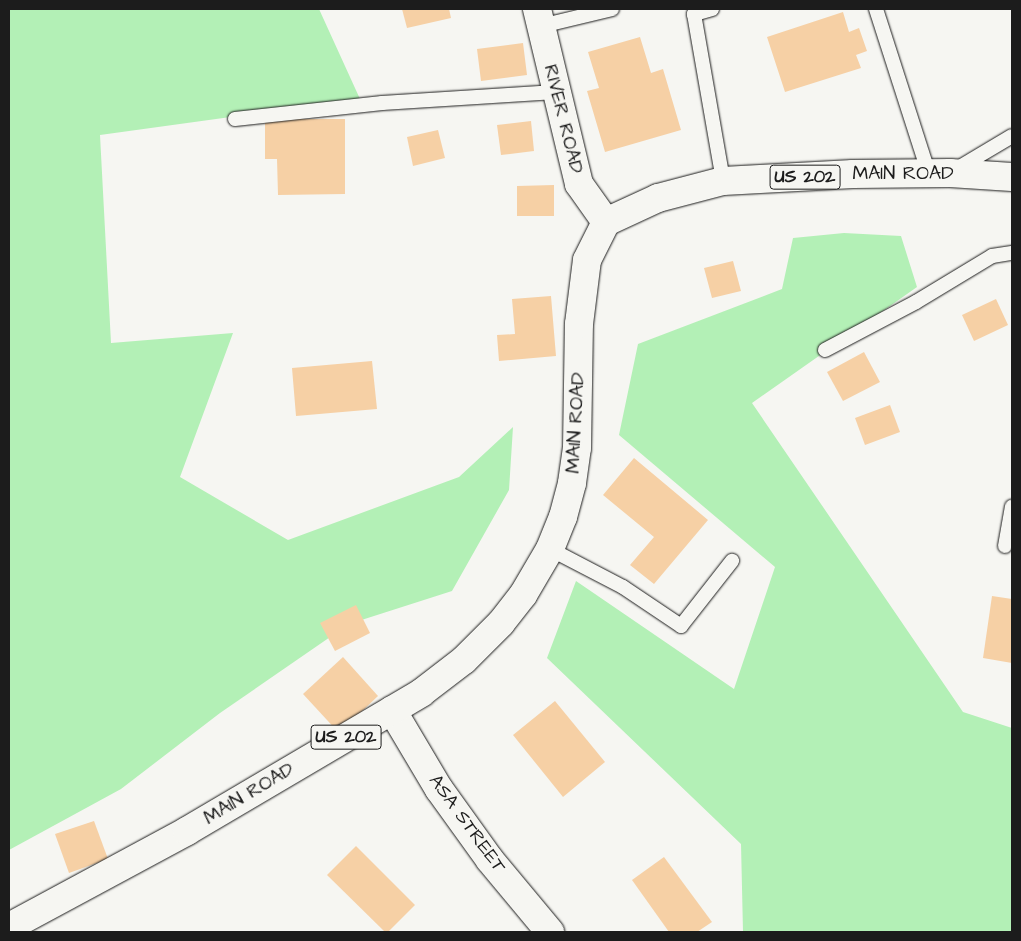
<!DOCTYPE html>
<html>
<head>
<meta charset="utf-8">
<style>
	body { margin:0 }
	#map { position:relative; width:1021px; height:941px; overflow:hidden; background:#f6f6f2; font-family:"Architects Daughter",sans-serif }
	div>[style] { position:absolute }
	.green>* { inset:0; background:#b3f0b6 }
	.building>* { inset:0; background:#f6d0a5 }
	.roads { filter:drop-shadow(0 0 1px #1c1c1c) drop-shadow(0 0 1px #1c1c1c) }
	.lane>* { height:14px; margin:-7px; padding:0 7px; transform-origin:7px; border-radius:7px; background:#f6f6f2 }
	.street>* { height:28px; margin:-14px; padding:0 14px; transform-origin:14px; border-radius:14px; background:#f6f6f2 }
	.secondary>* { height:28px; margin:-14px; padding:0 14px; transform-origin:14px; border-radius:14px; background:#f6f6f2 }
	.primary>* { height:28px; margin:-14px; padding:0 14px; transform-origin:14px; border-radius:14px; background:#f6f6f2 }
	span { translate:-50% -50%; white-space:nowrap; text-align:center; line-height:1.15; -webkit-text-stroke:4px #f6f6f2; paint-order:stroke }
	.shield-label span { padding:1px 4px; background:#f6f6f2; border:1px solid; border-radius:4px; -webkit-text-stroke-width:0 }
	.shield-label { font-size:18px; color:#1c1c1c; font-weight:700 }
	.street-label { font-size:19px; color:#1c1c1c }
	.frame { position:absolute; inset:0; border:10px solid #1c1c1c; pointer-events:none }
</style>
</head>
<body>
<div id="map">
	<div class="green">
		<i style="clip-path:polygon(9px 9px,319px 9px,360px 99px,100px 135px,111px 343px,233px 333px,180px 477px,288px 540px,459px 477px,513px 427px,509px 490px,452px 591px,349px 624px,220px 713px,121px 789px,9px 850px)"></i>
		<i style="clip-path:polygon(844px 233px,901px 236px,917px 287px,752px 403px,963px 712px,1012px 728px,1012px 932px,743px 932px,741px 844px,547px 658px,576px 581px,734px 689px,775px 567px,619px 435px,638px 344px,782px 289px,793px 238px)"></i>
	</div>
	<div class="building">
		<i style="clip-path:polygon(402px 9px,449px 9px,451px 18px,407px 28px)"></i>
		<i style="clip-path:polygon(843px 12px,849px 32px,859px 28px,867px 51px,856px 55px,861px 68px,785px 92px,767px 37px)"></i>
		<i style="clip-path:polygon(640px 37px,651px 73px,663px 69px,681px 130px,605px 152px,587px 91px,599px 88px,588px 52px)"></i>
		<i style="clip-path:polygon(523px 43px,527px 75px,481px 81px,477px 49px)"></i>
		<i style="clip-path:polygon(265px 119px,345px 119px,345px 194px,278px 195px,277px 159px,265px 159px)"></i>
		<i style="clip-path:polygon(531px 121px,534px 151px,501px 155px,497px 125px)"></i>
		<i style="clip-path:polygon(438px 130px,445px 158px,413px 166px,407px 137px)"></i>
		<i style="clip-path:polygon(554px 185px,554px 216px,517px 216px,517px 186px)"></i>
		<i style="clip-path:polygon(733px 261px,741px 291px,712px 298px,704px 268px)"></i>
		<i style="clip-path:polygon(551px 296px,556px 356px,499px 361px,497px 335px,515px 334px,512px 299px)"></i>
		<i style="clip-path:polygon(996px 299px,1008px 325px,974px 341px,962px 315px)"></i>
		<i style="clip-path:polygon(864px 352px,880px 382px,843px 401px,827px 372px)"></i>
		<i style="clip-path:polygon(372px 361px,377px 409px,296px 416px,292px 368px)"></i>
		<i style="clip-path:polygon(890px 405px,900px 432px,865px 445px,855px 418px)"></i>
		<i style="clip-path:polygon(634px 458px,708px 520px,654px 584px,630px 565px,654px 537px,603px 495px)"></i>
		<i style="clip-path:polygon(992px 596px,1012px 599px,1012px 663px,983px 658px)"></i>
		<i style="clip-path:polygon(356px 605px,370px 633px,335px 651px,320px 623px)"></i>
		<i style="clip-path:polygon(343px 657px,378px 696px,339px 733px,303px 694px)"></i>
		<i style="clip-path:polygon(555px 701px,605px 762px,563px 797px,513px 735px)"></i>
		<i style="clip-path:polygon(94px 821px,108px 859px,69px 873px,55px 834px)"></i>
		<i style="clip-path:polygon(356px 846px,415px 905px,388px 932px,385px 932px,327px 875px)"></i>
		<i style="clip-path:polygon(664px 857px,712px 922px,697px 932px,669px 932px,632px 880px)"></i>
	</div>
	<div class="roads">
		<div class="lane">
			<i style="left:712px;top:9px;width:19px;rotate:164deg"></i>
			<i style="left:694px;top:14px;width:169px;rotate:80.1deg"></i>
			<i style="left:876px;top:9px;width:173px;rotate:72.2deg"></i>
			<i style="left:541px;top:26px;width:73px;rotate:-13.5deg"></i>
			<i style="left:235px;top:119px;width:148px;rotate:-6.2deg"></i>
			<i style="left:382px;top:103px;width:174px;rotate:-3.6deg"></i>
			<i style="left:955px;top:170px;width:66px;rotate:-30.8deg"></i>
			<i style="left:825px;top:350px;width:103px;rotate:-27.8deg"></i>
			<i style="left:916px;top:302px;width:89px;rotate:-31.2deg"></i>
			<i style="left:992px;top:256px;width:20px;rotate:-9deg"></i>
			<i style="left:1005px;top:546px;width:40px;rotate:-80deg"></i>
			<i style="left:550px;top:549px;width:82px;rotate:27.5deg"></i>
			<i style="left:623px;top:587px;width:70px;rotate:33.9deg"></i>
			<i style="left:681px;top:626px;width:83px;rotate:-51.9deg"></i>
		</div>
		<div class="street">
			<i style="left:392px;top:710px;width:92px;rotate:59.3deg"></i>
			<i style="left:439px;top:789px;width:87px;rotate:54.3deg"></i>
			<i style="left:490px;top:860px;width:94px;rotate:50.2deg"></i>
		</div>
		<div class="secondary">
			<i style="left:537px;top:9px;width:180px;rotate:76.5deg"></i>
			<i style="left:579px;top:184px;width:47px;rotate:54.6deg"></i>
		</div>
		<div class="primary">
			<i style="left:9px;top:927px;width:202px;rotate:-28.3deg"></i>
			<i style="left:187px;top:831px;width:272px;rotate:-30.5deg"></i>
			<i style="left:421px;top:693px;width:54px;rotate:-37.5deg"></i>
			<i style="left:464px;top:660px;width:52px;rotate:-45deg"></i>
			<i style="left:501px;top:623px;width:36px;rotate:-52deg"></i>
			<i style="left:523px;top:595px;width:53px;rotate:-59.6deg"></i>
			<i style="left:550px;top:549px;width:35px;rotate:-68deg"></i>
			<i style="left:563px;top:517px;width:35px;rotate:-75deg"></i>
			<i style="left:572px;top:483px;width:35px;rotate:-82deg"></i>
			<i style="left:577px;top:448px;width:124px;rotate:-89.1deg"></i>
			<i style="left:579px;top:324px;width:64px;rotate:-82.9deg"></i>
			<i style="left:587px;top:260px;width:42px;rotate:-63.4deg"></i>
			<i style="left:606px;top:222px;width:57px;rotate:-24.8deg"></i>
			<i style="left:658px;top:198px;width:67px;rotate:-14.7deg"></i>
			<i style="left:723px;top:181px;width:130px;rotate:-3.1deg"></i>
			<i style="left:853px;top:174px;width:97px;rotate:-0.6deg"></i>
			<i style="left:950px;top:173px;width:62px;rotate:3.7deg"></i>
		</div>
	</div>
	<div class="shield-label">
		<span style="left:805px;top:177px">US 202</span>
		<span style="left:346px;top:737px">US 202</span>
	</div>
	<div class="street-label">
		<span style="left:563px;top:119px;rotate:76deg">RIVER ROAD</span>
		<span style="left:903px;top:174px">MAIN ROAD</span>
		<span style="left:576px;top:423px;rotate:-87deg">MAIN ROAD</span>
		<span style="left:249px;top:794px;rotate:-31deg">MAIN ROAD</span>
		<span style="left:467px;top:824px;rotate:54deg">ASA STREET</span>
	</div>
	<div class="frame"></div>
</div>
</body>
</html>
